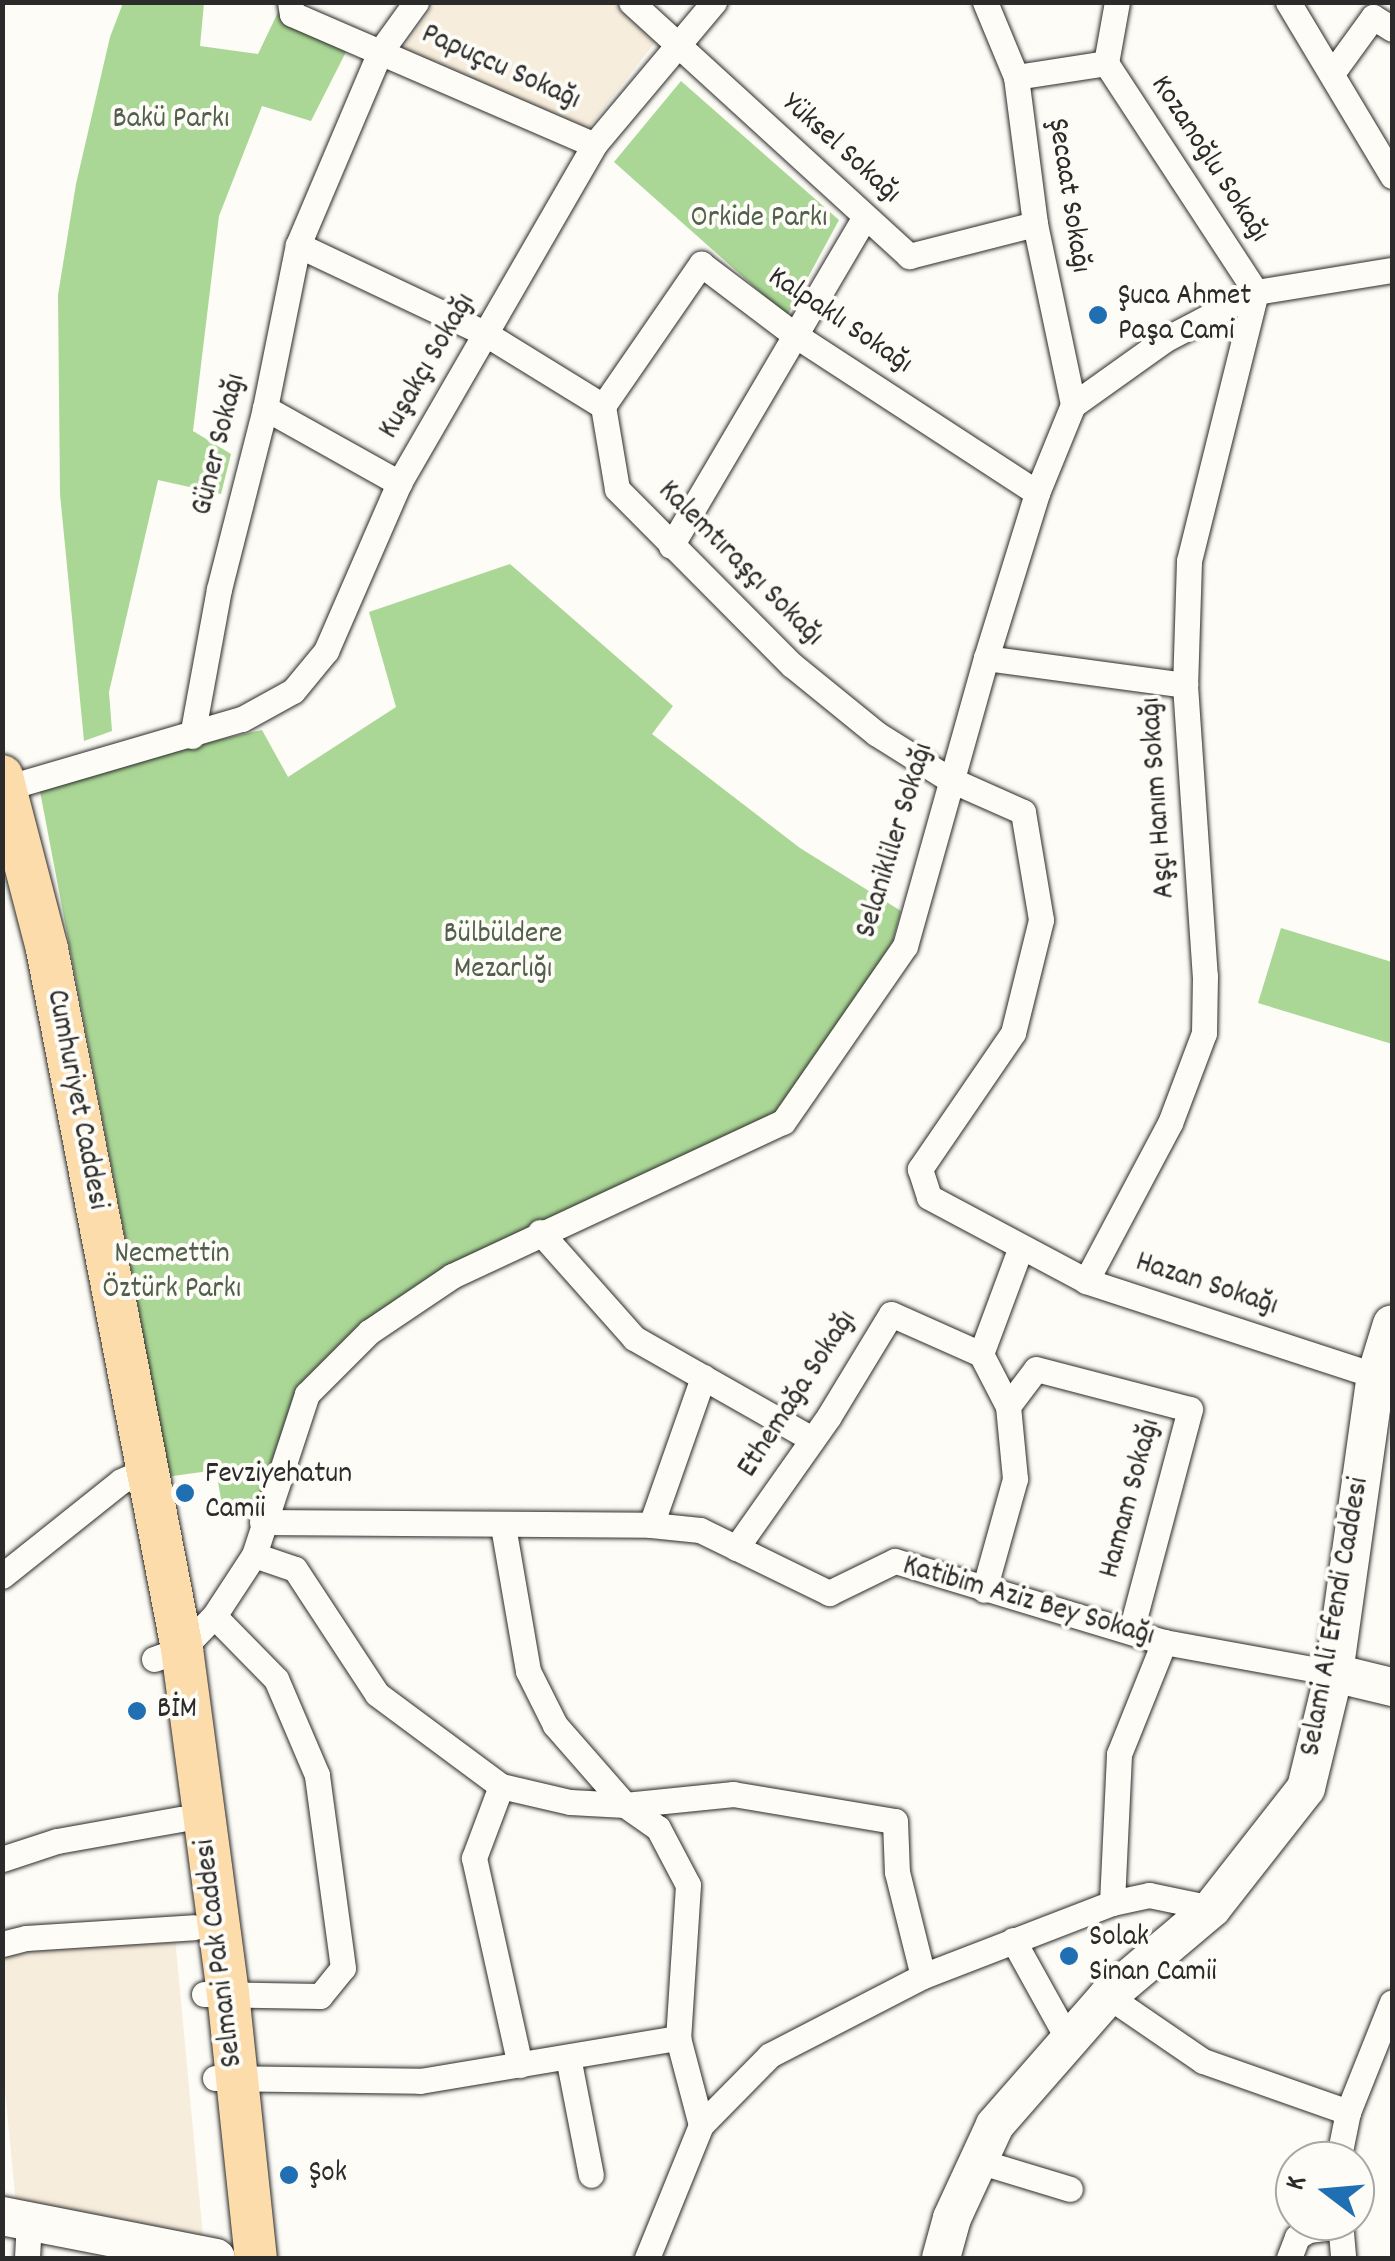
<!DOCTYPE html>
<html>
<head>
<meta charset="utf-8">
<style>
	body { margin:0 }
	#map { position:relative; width:1395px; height:2261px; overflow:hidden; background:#fdfcf7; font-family:Dekko,sans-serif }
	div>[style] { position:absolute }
	.built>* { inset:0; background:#f7eddc }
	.green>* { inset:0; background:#abd796 }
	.roads { filter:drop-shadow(0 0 2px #2b2b2b) drop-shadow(0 0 2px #2b2b2b) }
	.street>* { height:25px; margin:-12.5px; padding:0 12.5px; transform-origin:12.5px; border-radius:12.5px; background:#fdfcf7 }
	.secondary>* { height:38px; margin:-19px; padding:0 19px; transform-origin:19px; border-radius:19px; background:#fdfcf7 }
	.primary>* { height:42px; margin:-21px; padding:0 21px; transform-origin:21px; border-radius:21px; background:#fddcac }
	.dots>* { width:28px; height:28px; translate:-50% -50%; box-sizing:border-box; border:5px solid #fdfcf7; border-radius:50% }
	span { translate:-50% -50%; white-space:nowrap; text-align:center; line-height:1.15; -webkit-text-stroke:8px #fdfcf7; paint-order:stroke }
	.street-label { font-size:30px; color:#2b2b2b }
	.park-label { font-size:30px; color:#515f4b }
	.poi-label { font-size:30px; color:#2b2b2b }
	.left { translate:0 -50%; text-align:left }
	.frame { position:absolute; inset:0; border:5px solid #2b2b2b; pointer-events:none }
	.north { position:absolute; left:1275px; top:2141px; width:100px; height:100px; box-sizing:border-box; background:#fdfcf7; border:2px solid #a9a8a5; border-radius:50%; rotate:286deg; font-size:28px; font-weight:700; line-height:40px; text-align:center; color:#2b2b2b }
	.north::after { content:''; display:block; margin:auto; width:35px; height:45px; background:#1f6fb2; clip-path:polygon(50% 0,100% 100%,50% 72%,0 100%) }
</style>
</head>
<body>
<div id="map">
	<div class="built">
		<i style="clip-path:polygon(436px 2px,612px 3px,656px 41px,587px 130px,403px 49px)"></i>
		<i style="clip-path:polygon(175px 1937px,203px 2236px,16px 2204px,3px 2071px,2px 1947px)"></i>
	</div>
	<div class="green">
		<i style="clip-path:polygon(123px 3px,204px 3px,200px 46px,258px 54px,281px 6px,349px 46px,311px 121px,262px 106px,219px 216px,193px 431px,231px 454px,221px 494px,158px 480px,109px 692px,112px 731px,84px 741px,60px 494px,58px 295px,76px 184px,110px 37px)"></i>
		<i style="clip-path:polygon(681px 81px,839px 220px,787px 316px,614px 162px)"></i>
		<i style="clip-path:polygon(510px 564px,673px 706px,652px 734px,800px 848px,901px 911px,893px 941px,779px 1114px,447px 1270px,297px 1389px,253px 1514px,224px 1517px,216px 1470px,159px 1478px,140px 1316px,38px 781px,262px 730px,288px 777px,396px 707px,369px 612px)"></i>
		<i style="clip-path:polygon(1281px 928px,1392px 962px,1392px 1044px,1258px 1003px)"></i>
	</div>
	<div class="roads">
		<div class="street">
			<i style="left:290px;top:2px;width:12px;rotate:81deg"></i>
			<i style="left:292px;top:14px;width:329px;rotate:23.4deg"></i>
			<i style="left:631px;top:2px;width:377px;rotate:42.4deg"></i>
			<i style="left:909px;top:256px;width:130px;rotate:-14.3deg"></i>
			<i style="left:985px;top:2px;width:81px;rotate:67.5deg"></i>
			<i style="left:1016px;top:77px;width:148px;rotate:82.6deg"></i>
			<i style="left:1035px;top:224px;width:185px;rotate:78.1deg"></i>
			<i style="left:1288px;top:2px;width:203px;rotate:59.1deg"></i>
			<i style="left:1106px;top:63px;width:62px;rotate:-79.8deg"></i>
			<i style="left:1333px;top:72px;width:68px;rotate:-54deg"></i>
			<i style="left:1373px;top:17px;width:22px;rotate:32deg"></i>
			<i style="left:1016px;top:77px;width:91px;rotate:-8.8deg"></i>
			<i style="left:1106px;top:63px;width:274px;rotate:56.8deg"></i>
			<i style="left:1256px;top:292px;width:277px;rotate:104deg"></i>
			<i style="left:1189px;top:561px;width:124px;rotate:91.8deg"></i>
			<i style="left:1185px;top:685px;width:292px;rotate:86.1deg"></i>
			<i style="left:1205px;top:976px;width:57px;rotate:91deg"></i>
			<i style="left:1204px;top:1033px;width:96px;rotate:110.7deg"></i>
			<i style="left:1170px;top:1123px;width:179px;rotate:118deg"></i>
			<i style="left:298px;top:245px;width:208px;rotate:25.3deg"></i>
			<i style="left:486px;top:334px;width:137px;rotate:31.6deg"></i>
			<i style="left:603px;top:406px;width:84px;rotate:80.4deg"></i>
			<i style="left:617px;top:489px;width:248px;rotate:45.2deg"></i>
			<i style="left:792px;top:665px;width:109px;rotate:39.1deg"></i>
			<i style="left:877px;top:734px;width:85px;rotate:32deg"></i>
			<i style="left:949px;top:779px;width:81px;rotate:24deg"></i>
			<i style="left:1023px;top:812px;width:109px;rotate:80.5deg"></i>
			<i style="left:1041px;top:920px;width:116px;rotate:103.9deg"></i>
			<i style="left:1013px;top:1033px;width:165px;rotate:124.4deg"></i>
			<i style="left:920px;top:1169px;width:29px;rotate:72deg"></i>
			<i style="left:929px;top:1197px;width:178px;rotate:28.1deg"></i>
			<i style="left:1086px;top:1281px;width:305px;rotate:18.1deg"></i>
			<i style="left:603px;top:406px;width:173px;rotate:-55.4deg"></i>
			<i style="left:701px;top:264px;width:118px;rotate:37.1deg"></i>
			<i style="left:795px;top:335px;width:289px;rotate:33.1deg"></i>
			<i style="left:265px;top:408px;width:154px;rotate:29.2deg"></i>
			<i style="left:671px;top:546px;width:382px;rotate:-59.5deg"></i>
			<i style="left:986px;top:658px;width:201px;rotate:7.7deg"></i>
			<i style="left:192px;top:736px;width:149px;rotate:-79.6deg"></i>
			<i style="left:219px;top:589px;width:187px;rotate:-75.7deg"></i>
			<i style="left:265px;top:408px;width:166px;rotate:-78.6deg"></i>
			<i style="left:298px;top:245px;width:210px;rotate:-67deg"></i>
			<i style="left:380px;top:52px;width:62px;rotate:-54.2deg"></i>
			<i style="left:2px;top:789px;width:250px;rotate:-16.3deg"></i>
			<i style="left:242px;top:719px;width:58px;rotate:-28.8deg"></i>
			<i style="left:293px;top:691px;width:52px;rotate:-50.5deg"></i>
			<i style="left:326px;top:651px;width:183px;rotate:-66.5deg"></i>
			<i style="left:399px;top:483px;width:390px;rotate:-60deg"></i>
			<i style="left:594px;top:145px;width:187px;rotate:-50deg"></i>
			<i style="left:540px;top:1232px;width:142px;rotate:48.4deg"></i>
			<i style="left:634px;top:1338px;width:205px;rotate:29.6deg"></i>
			<i style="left:981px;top:1354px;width:112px;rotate:-69.6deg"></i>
			<i style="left:1008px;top:1406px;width:46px;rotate:-52.9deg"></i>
			<i style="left:1036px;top:1369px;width:159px;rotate:14.6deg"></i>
			<i style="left:1190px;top:1409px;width:229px;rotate:104.9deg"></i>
			<i style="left:262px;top:1522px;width:389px;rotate:0.4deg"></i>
			<i style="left:651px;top:1525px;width:49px;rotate:5.8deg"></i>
			<i style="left:700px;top:1530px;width:144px;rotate:26deg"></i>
			<i style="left:829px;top:1593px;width:73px;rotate:-25.9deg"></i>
			<i style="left:895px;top:1561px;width:281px;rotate:16.8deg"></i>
			<i style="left:1164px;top:1642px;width:173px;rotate:10.3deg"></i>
			<i style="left:651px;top:1525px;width:157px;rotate:-70.6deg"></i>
			<i style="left:503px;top:1526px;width:147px;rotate:80.2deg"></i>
			<i style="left:528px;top:1671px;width:60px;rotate:63.4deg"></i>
			<i style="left:555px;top:1725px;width:106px;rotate:48.8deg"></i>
			<i style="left:625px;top:1805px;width:40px;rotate:34.9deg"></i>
			<i style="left:658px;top:1828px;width:64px;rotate:62.2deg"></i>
			<i style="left:688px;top:1885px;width:153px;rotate:93.7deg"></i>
			<i style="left:678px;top:2038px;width:90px;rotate:75.2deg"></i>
			<i style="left:736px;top:1548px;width:161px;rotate:-54.8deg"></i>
			<i style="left:829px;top:1416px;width:119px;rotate:-58.7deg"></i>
			<i style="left:891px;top:1314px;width:98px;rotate:24deg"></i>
			<i style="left:981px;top:1354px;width:59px;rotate:62.6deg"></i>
			<i style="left:1008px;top:1406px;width:73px;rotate:84.5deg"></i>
			<i style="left:1015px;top:1479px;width:115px;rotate:105.6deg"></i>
			<i style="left:254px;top:1555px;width:43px;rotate:18.9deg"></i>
			<i style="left:295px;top:1569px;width:149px;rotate:56.7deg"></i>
			<i style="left:377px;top:1694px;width:154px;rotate:36.6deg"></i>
			<i style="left:501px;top:1786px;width:71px;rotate:13.1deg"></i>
			<i style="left:570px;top:1802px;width:55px;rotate:3.1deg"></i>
			<i style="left:625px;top:1805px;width:109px;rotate:-5.8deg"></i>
			<i style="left:733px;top:1794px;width:164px;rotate:9.5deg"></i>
			<i style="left:895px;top:1821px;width:51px;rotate:87.8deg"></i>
			<i style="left:897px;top:1872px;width:107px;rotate:76deg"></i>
			<i style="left:2px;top:1576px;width:152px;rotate:-38.6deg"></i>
			<i style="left:121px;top:1481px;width:28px;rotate:-23deg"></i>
			<i style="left:154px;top:1659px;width:30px;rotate:-20deg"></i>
			<i style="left:182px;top:1649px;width:46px;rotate:-45.9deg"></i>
			<i style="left:214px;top:1616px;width:73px;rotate:-56.7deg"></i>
			<i style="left:254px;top:1555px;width:169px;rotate:-71.8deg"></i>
			<i style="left:307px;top:1394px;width:88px;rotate:-45deg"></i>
			<i style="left:369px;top:1332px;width:100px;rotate:-34deg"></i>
			<i style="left:452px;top:1276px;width:365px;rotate:-25deg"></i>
			<i style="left:783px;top:1122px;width:214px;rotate:-55.3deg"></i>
			<i style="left:905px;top:946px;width:299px;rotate:-74.3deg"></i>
			<i style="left:986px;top:658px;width:173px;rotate:-72.8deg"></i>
			<i style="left:1037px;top:493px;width:95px;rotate:-67.8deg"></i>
			<i style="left:1073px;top:405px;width:112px;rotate:-35.5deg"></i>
			<i style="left:1164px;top:340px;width:104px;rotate:-27.6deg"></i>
			<i style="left:1256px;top:292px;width:138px;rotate:-9.2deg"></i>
			<i style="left:501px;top:1786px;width:77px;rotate:110.6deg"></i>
			<i style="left:474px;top:1858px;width:212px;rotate:77.5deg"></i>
			<i style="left:2px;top:1859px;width:58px;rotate:-18.1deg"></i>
			<i style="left:57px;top:1841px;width:126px;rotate:-10.1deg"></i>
			<i style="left:1112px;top:1903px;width:149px;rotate:-87.3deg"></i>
			<i style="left:1119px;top:1754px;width:121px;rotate:-68.1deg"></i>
			<i style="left:1013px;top:1940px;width:115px;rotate:61deg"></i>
			<i style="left:2px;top:1944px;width:25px;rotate:-14deg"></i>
			<i style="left:26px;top:1938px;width:168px;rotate:-3.7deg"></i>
			<i style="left:204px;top:1994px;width:116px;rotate:1deg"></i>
			<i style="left:320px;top:1996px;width:36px;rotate:-51deg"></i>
			<i style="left:343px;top:1968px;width:195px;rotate:-97.7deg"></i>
			<i style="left:317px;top:1775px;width:104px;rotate:-113.1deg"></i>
			<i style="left:276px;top:1679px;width:88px;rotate:-134.5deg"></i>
			<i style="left:1108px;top:1996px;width:115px;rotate:34.4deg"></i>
			<i style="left:1203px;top:2061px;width:154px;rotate:19.4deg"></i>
			<i style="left:568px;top:2057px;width:120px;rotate:79deg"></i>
			<i style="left:215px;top:2078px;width:205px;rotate:0.8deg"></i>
			<i style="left:420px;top:2081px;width:262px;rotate:-9.5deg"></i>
			<i style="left:978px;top:2161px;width:96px;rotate:16.9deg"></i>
			<i style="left:1338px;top:2161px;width:50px;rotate:-78.5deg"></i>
			<i style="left:1348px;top:2112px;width:118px;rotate:-68.2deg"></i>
			<i style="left:1340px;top:2221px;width:37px;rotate:85deg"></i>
			<i style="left:27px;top:2258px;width:38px;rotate:-87deg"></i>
			<i style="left:647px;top:2258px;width:144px;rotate:-67.9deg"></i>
			<i style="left:701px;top:2125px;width:98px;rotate:-45.4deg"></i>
			<i style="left:770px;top:2055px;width:172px;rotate:-27.3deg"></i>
			<i style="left:923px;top:1976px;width:203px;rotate:-21.1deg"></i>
			<i style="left:1112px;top:1903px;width:38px;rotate:-12deg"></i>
			<i style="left:1149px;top:1895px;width:64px;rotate:11.7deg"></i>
			<i style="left:1289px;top:2258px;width:22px;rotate:-69deg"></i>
			<i style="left:1297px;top:2237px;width:13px;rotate:-32deg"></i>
			<i style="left:1308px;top:2230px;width:33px;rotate:-7deg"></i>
		</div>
		<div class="secondary">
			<i style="left:1334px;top:1673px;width:60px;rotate:13.6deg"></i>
			<i style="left:2px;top:2216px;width:218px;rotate:11.1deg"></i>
			<i style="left:941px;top:2258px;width:41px;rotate:-74.6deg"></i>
			<i style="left:952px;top:2218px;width:102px;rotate:-65.2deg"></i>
			<i style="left:995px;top:2125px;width:171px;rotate:-48.8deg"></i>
			<i style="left:1108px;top:1996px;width:136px;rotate:-40.2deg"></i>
			<i style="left:1212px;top:1908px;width:152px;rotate:-51.9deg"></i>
			<i style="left:1306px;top:1788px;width:118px;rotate:-76.3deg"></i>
			<i style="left:1334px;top:1673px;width:300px;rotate:-82deg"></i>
			<i style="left:1376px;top:1376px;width:54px;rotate:-72.9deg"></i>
		</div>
		<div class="primary">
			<i style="left:2px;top:776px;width:179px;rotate:75.4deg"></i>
			<i style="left:47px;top:949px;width:713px;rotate:79.08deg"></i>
			<i style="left:182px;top:1649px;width:347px;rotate:82.4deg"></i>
			<i style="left:228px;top:1993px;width:266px;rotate:84deg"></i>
		</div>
	</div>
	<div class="dots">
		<i style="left:1098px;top:315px;background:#1f6fb2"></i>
		<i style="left:185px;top:1493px;background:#1f6fb2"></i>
		<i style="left:137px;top:1711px;background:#1f6fb2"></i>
		<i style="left:1069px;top:1956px;background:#1f6fb2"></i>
		<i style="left:289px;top:2175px;background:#1f6fb2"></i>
	</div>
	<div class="street-label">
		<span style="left:500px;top:69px;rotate:24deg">Papuçcu Sokağı</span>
		<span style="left:840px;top:150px;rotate:42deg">Yüksel Sokağı</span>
		<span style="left:1208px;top:160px;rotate:57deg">Kozanoğlu Sokağı</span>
		<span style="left:1067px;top:196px;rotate:81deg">Şecaat Sokağı</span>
		<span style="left:839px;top:322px;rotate:34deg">Kalpaklı Sokağı</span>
		<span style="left:429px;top:367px;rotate:-60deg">Kuşakçı Sokağı</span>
		<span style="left:221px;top:445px;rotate:-76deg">Güner Sokağı</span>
		<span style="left:739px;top:565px;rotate:45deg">Kalemtıraşçı Sokağı</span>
		<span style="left:1160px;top:798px;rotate:-94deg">Aşçı Hanım Sokağı</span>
		<span style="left:897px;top:841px;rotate:-73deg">Selanikliler Sokağı</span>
		<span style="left:75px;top:1100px;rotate:79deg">Cumhuriyet Caddesi</span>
		<span style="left:1206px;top:1286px;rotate:18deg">Hazan Sokağı</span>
		<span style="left:799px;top:1395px;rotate:-57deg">Ethemağa Sokağı</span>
		<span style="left:1132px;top:1499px;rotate:-75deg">Hamam Sokağı</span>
		<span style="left:1028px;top:1603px;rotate:16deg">Katibim Aziz Bey Sokağı</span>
		<span style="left:1337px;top:1617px;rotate:-80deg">Selami Ali Efendi Caddesi</span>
		<span style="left:221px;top:1953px;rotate:-97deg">Selmani Pak Caddesi</span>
	</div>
	<div class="park-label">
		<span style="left:171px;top:121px">Bakü Parkı</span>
		<span style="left:759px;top:220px">Orkide Parkı</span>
		<span style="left:503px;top:953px">Bülbüldere<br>Mezarlığı</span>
		<span style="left:172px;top:1273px">Necmettin<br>Öztürk Parkı</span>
	</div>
	<div class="poi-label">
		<span class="left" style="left:1118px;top:315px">Şuca Ahmet<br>Paşa Cami</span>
		<span class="left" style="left:205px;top:1493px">Fevziyehatun<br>Camii</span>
		<span class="left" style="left:157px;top:1711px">BİM</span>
		<span class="left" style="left:1089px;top:1956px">Solak<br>Sinan Camii</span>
		<span class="left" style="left:309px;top:2175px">Şok</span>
	</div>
	<div class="frame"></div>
	<div class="north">K</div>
</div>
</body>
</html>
